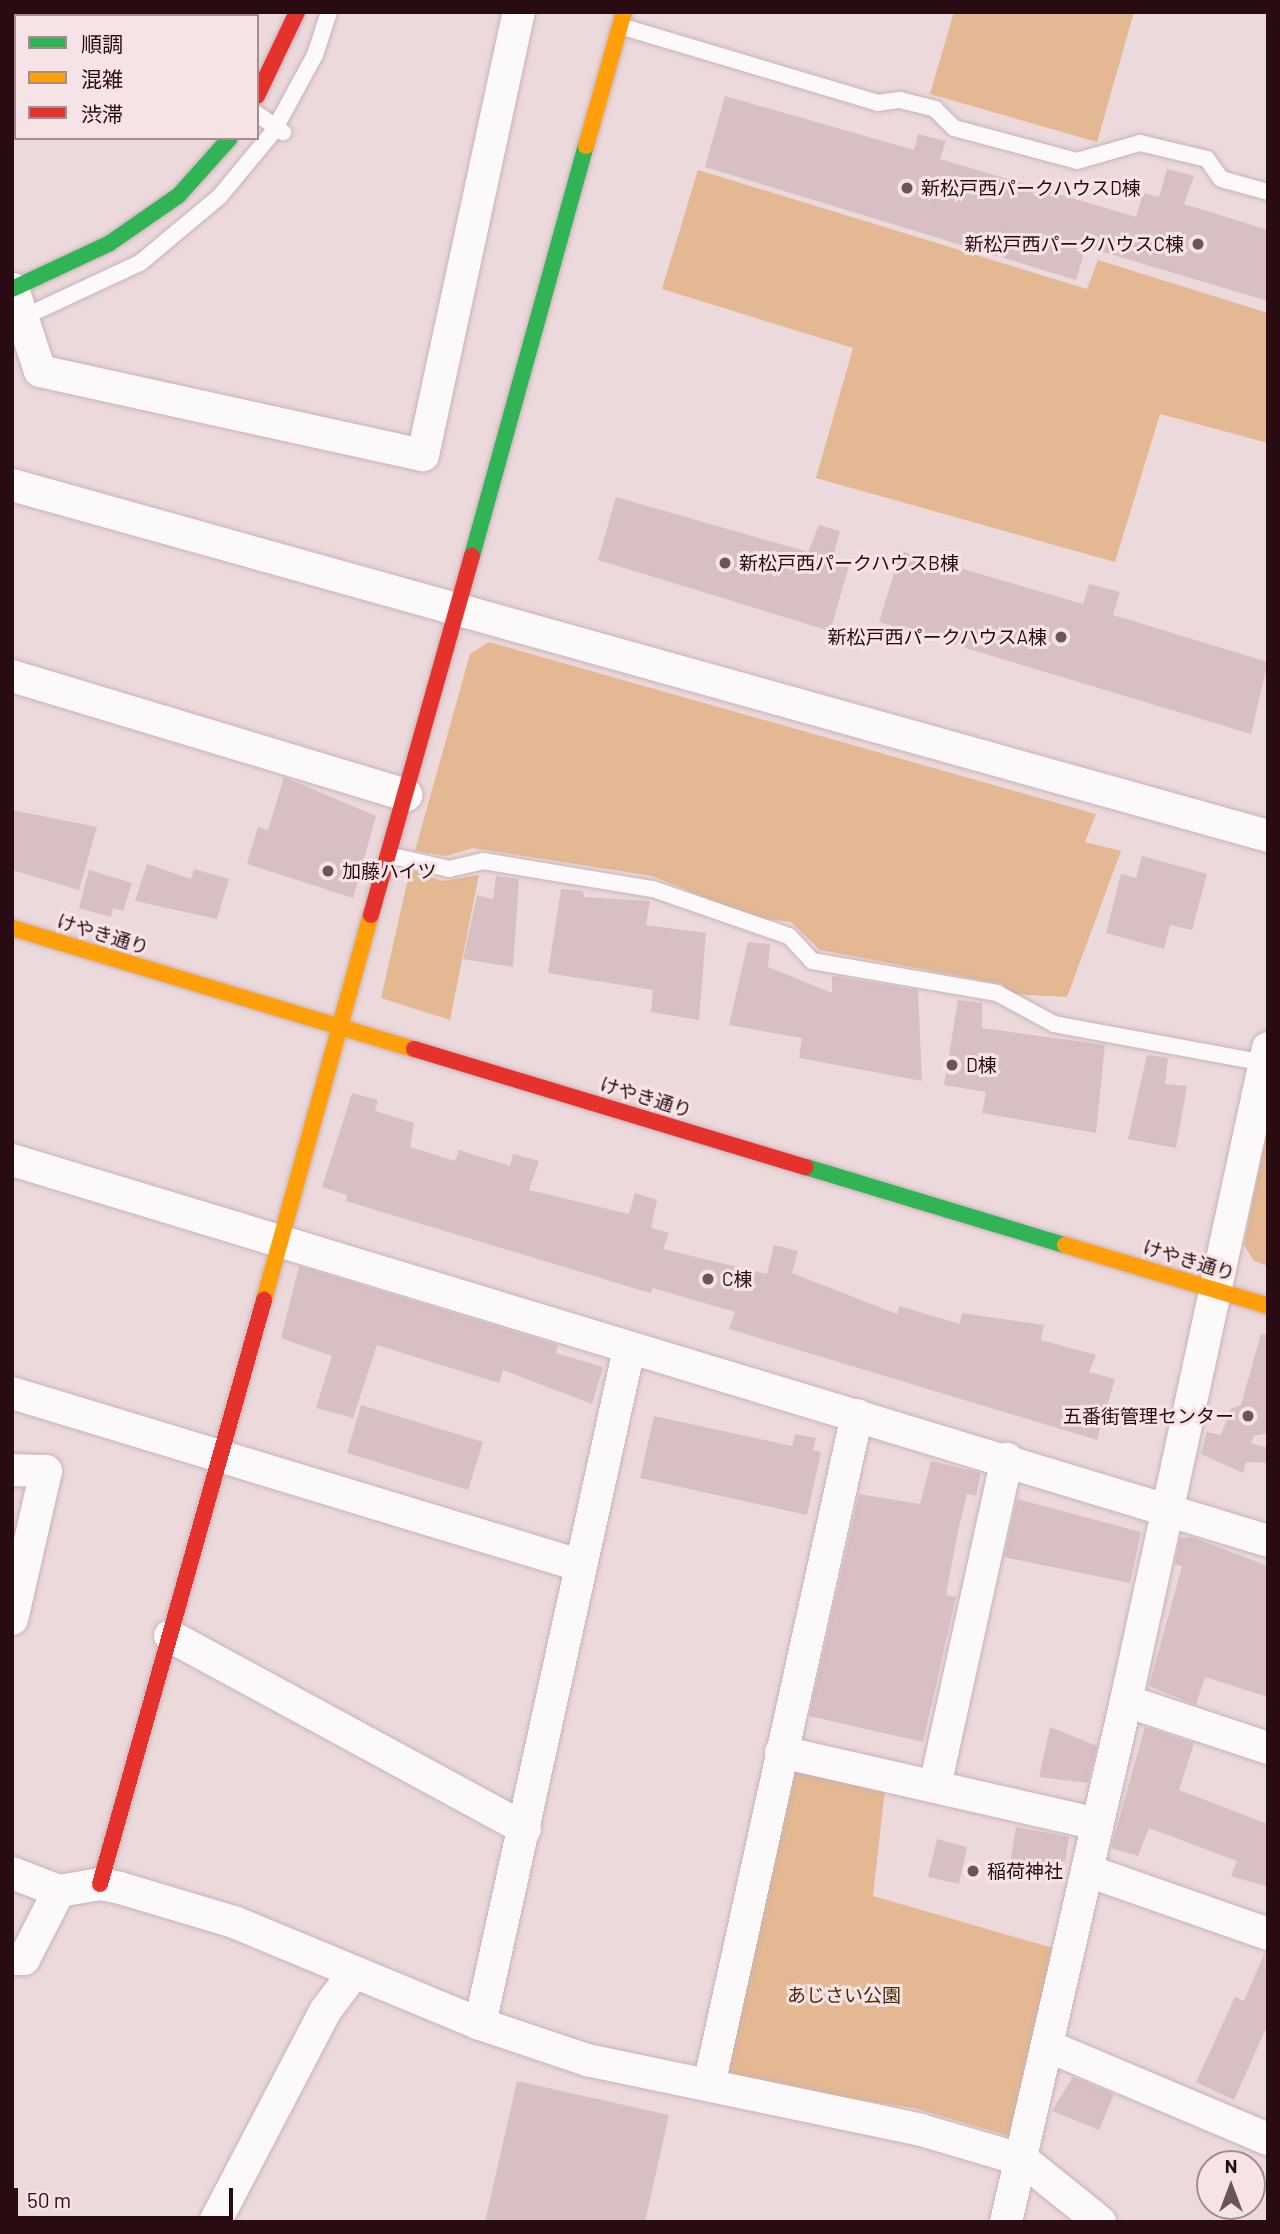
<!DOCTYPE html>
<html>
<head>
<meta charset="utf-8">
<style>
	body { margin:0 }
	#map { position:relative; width:1280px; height:2234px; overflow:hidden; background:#ecd9db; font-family:Barlow,"Noto Sans JP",sans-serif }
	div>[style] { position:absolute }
	.green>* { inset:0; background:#e3b892 }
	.building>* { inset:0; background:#d8bfc3 }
	.roads { filter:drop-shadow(0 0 2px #c9b2b6) drop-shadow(0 0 2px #c9b2b6) }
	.lane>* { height:16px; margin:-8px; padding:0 8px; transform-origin:8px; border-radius:8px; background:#fcf9fa }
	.street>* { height:32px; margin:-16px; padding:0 16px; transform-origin:16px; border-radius:16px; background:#fcf9fa }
	.fast>* { height:16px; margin:-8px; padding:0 8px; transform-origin:8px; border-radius:8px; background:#30b455 }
	.slow>* { height:16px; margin:-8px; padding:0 8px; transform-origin:8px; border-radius:8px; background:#ff9f0a }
	.jam>* { height:16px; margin:-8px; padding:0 8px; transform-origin:8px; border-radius:8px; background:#e5322d }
	.dots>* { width:19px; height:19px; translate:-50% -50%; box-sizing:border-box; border:4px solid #f5e3e5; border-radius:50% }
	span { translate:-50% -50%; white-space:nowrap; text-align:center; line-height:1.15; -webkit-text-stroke:6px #f5e3e5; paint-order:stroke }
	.poi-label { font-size:19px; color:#290c12 }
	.left { translate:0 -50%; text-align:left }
	.right { translate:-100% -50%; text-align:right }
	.street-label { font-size:19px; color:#290c12 }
	.park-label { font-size:19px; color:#492c04 }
	.frame { position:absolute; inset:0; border:14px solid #290c12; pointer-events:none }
	.legend { position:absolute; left:14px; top:14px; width:245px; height:126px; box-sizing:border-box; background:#f5e3e5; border:2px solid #a38d91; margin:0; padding:9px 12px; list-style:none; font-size:21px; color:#290c12 }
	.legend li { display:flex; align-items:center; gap:14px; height:35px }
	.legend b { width:35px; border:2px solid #a38d91 }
	.north { position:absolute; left:1196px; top:2150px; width:70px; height:70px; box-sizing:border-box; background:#f5e3e5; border:2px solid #a38d91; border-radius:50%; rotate:0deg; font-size:19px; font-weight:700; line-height:28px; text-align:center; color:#290c12 }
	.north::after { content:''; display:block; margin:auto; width:24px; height:32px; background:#6d5458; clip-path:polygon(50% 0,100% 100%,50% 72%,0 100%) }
	.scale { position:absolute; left:14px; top:2188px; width:219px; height:32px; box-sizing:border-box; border:4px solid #290c12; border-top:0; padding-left:9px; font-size:21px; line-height:24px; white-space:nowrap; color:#290c12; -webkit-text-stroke:5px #f5e3e5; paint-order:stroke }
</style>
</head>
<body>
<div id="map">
	<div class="green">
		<i style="clip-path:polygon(954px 12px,1134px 12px,1097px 142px,930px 94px)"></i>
		<i style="clip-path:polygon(698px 170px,1087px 289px,1098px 260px,1268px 313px,1268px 443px,1160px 414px,1115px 562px,816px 478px,853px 348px,662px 289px)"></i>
		<i style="clip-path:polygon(489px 642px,1096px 814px,1085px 842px,1121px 851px,1067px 997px,1011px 994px,1002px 984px,820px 950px,791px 922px,753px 917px,652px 876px,473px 848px,446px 856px,415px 851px,470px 654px)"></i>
		<i style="clip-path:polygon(410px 870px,442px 881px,479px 875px,450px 1020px,381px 998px)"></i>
		<i style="clip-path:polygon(1268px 1125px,1268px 1266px,1254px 1261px,1244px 1245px)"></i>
		<i style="clip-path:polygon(787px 1766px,885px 1789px,873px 1896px,1053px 1948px,1009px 2136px,914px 2108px,721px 2080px)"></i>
	</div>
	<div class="building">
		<i style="clip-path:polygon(725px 96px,914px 150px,918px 134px,946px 141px,940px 159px,1136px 217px,1143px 193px,1159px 197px,1167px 169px,1194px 176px,1184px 204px,1268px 230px,1268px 301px,1086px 247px,1076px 280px,705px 167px)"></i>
		<i style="clip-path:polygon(616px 497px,808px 552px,819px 525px,840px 531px,832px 561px,849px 566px,830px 631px,598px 560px)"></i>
		<i style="clip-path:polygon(901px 551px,1083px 604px,1089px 584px,1120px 592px,1113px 615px,1268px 662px,1251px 734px,879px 622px)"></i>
		<i style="clip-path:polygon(284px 777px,376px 816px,353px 898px,247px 864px,258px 827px,268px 830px)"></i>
		<i style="clip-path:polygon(12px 810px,97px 827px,79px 890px,12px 870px)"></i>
		<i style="clip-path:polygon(1142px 856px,1207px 874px,1192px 930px,1170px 925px,1164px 949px,1106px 933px,1121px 874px,1136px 878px)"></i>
		<i style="clip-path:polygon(147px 864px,191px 879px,194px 869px,229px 879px,217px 919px,135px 901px)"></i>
		<i style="clip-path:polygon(89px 870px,132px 883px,123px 911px,113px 908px,111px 917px,79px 908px)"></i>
		<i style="clip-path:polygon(496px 876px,519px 879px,513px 967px,463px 959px,477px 895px,493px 899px)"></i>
		<i style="clip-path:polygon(561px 889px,583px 891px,584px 897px,650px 901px,646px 925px,706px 933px,699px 1020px,651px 1012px,653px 990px,548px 973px)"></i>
		<i style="clip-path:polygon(748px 942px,770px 944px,768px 967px,832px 993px,832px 976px,918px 990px,922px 1081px,799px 1058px,802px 1038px,729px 1025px)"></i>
		<i style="clip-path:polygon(958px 1000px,982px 1003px,982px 1028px,1105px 1045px,1096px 1133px,982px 1113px,986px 1092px,944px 1085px)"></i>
		<i style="clip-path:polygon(1147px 1055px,1168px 1058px,1165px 1084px,1187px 1086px,1176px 1148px,1128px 1139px)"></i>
		<i style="clip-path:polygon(352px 1093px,378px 1100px,375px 1111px,414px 1123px,410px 1147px,455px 1161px,459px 1150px,510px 1166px,513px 1154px,539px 1161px,529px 1190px,629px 1214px,635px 1193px,657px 1200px,651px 1228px,669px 1233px,663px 1249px,767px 1274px,774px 1245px,798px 1251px,792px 1273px,897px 1314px,899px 1306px,960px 1324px,962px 1313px,1044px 1325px,1041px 1340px,1096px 1355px,1089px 1372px,1115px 1379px,1097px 1440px,729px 1329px,735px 1312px,653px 1288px,650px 1293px,346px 1201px,347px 1195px,322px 1187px)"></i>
		<i style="clip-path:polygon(299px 1266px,558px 1345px,556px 1353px,603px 1367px,592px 1404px,503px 1370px,499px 1383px,377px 1345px,353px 1418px,316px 1408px,332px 1356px,281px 1338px)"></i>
		<i style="clip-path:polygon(1261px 1334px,1268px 1335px,1268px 1433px,1254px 1436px,1251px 1443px,1268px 1448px,1268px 1463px,1246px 1462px,1243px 1473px,1201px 1454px,1207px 1432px,1221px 1435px,1231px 1409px,1241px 1405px)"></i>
		<i style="clip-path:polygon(361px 1405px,483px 1442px,468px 1490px,347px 1453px)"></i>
		<i style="clip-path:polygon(654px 1416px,792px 1446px,795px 1434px,816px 1438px,813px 1450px,821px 1452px,807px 1515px,640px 1478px)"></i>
		<i style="clip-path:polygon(931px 1461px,981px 1473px,976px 1496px,967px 1494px,958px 1531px,946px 1595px,956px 1597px,923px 1742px,809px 1716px,859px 1494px,920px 1504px)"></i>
		<i style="clip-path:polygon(1017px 1499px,1141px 1532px,1130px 1583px,1004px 1557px)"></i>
		<i style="clip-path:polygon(1192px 1537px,1268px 1566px,1268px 1697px,1205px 1677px,1196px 1705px,1149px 1686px,1182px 1566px,1175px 1564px,1180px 1538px)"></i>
		<i style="clip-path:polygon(1050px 1727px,1097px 1746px,1088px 1783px,1039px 1777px)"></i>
		<i style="clip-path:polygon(1145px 1727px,1194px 1743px,1179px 1790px,1268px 1824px,1268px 1887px,1231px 1876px,1237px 1861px,1149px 1828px,1138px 1856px,1111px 1848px)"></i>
		<i style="clip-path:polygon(1016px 1827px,1069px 1837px,1065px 1862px,1057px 1860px,1054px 1870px,1033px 1866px,1032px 1874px,1009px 1869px)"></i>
		<i style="clip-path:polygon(937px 1839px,967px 1847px,959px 1884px,928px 1877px)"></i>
		<i style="clip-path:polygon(1265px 1952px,1268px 2024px,1234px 2100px,1196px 2082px,1235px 1997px,1244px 2001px)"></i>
		<i style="clip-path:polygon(1073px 2077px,1114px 2094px,1099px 2130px,1052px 2111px)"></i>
		<i style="clip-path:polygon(517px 2081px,669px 2115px,645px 2222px,485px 2222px)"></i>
	</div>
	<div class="roads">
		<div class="lane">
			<i style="left:620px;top:26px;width:269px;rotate:16.6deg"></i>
			<i style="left:878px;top:103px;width:22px;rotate:-8deg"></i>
			<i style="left:900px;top:100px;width:36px;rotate:14deg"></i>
			<i style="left:935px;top:109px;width:27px;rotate:45deg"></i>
			<i style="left:954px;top:128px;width:127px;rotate:15deg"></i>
			<i style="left:1077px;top:161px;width:66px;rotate:-15.9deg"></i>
			<i style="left:1140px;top:143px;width:69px;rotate:13.4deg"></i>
			<i style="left:1207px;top:159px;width:24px;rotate:55deg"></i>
			<i style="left:1221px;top:179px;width:49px;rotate:15.5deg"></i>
			<i style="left:257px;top:114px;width:32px;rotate:35deg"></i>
			<i style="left:39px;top:310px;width:111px;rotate:-25deg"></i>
			<i style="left:140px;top:263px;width:104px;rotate:-39.9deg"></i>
			<i style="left:220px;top:196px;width:83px;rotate:-50.4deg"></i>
			<i style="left:273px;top:132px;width:88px;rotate:-61.4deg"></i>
			<i style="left:315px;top:55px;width:45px;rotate:-72deg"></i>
			<i style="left:388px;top:855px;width:63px;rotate:12.9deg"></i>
			<i style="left:449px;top:869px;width:35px;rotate:-13deg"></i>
			<i style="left:483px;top:861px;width:172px;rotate:9.4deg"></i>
			<i style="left:653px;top:889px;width:144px;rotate:19.1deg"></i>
			<i style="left:789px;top:936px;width:34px;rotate:47deg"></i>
			<i style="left:812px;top:961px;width:188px;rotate:9.8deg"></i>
			<i style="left:997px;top:993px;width:65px;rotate:28.5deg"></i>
			<i style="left:1054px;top:1024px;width:214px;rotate:10.5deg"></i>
		</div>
		<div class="street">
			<i style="left:99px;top:16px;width:5px;rotate:-53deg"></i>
			<i style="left:12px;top:95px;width:4px;rotate:-27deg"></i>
			<i style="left:13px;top:289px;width:86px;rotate:71.8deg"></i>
			<i style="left:40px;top:371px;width:392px;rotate:12.4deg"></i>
			<i style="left:423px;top:455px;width:453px;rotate:-77.8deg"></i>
			<i style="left:12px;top:485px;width:1304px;rotate:15.61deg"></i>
			<i style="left:12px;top:676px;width:412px;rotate:16.8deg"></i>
			<i style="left:1268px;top:1048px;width:668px;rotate:102.27deg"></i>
			<i style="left:1126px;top:1701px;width:150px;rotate:18.3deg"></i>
			<i style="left:12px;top:1160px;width:1313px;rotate:16.87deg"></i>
			<i style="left:12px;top:1393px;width:593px;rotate:16.88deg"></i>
			<i style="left:12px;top:1470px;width:34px;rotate:2deg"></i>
			<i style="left:46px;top:1471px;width:152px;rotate:102.9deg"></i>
			<i style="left:170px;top:1636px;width:404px;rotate:28.5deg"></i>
			<i style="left:781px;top:1752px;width:324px;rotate:12.8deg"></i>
			<i style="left:935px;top:1786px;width:335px;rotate:-77.6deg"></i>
			<i style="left:1088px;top:1871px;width:191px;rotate:19.3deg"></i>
			<i style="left:12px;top:1873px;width:50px;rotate:21deg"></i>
			<i style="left:12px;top:1959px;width:12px"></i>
			<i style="left:24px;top:1959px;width:76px;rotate:-62.8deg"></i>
			<i style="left:59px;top:1891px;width:42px;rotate:-9.7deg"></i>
			<i style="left:100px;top:1884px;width:20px;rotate:11deg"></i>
			<i style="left:120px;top:1888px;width:119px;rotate:16.6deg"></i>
			<i style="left:234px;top:1922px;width:266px;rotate:22.5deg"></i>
			<i style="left:480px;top:2024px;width:113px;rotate:18.6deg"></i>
			<i style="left:587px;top:2060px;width:341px;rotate:11.8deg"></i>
			<i style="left:921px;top:2130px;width:106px;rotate:16.4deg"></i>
			<i style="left:1023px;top:2160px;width:99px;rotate:38.8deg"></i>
			<i style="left:480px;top:2024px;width:691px;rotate:-77.55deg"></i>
			<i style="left:1050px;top:2047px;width:237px;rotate:22.9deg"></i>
			<i style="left:709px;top:2085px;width:686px;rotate:-77.54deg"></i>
			<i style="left:215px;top:2222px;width:239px;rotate:-62.4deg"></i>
			<i style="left:326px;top:2010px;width:45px;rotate:-53.1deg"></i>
			<i style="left:1006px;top:2222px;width:535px;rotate:-77.03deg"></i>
		</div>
		<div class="fast">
			<i style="left:12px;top:289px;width:108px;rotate:-25.1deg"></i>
			<i style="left:110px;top:243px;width:84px;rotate:-34.8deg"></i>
			<i style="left:179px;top:195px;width:76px;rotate:-48.2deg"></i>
			<i style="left:472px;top:556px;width:426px;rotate:-74.5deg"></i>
			<i style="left:806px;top:1167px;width:270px;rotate:16.8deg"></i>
		</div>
		<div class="slow">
			<i style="left:586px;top:146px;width:139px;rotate:-74.2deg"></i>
			<i style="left:12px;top:928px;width:420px;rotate:16.8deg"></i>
			<i style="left:1065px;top:1245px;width:212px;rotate:16.7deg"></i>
			<i style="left:264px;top:1300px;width:400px;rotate:-74.5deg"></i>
		</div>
		<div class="jam">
			<i style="left:257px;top:96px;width:93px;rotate:-64.5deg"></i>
			<i style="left:371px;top:915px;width:373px;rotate:-74.3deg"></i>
			<i style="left:414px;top:1049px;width:409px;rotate:16.8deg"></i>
			<i style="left:100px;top:1884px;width:607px;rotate:-74.31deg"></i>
		</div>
	</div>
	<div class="dots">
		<i style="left:907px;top:188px;background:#6d5458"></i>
		<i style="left:1198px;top:244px;background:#6d5458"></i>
		<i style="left:725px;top:563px;background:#6d5458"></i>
		<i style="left:1061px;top:637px;background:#6d5458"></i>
		<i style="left:328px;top:871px;background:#6d5458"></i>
		<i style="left:952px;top:1065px;background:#6d5458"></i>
		<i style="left:708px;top:1279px;background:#6d5458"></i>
		<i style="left:1248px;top:1416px;background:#6d5458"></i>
		<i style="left:973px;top:1871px;background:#6d5458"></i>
	</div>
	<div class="poi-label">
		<span class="left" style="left:921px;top:188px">新松戸西パークハウスD棟</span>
		<span class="right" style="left:1184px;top:244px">新松戸西パークハウスC棟</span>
		<span class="left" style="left:739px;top:563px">新松戸西パークハウスB棟</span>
		<span class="right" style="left:1047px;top:637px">新松戸西パークハウスA棟</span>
		<span class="left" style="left:342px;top:871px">加藤ハイツ</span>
		<span class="left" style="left:966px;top:1065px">D棟</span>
		<span class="left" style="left:722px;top:1279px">C棟</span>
		<span class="right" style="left:1234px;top:1416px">五番街管理センター</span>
		<span class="left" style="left:987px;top:1871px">稲荷神社</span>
	</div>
	<div class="street-label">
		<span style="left:103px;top:934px;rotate:17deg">けやき通り</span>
		<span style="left:646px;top:1097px;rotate:17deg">けやき通り</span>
		<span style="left:1189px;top:1260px;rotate:17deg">けやき通り</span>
	</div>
	<div class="park-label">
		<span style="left:844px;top:1995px">あじさい公園</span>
	</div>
	<div class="frame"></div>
	<ul class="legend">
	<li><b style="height:9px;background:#30b455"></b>順調</li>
	<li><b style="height:9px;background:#ff9f0a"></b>混雑</li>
	<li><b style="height:9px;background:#e5322d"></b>渋滞</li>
	</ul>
	<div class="north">N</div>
	<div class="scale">50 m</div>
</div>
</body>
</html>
